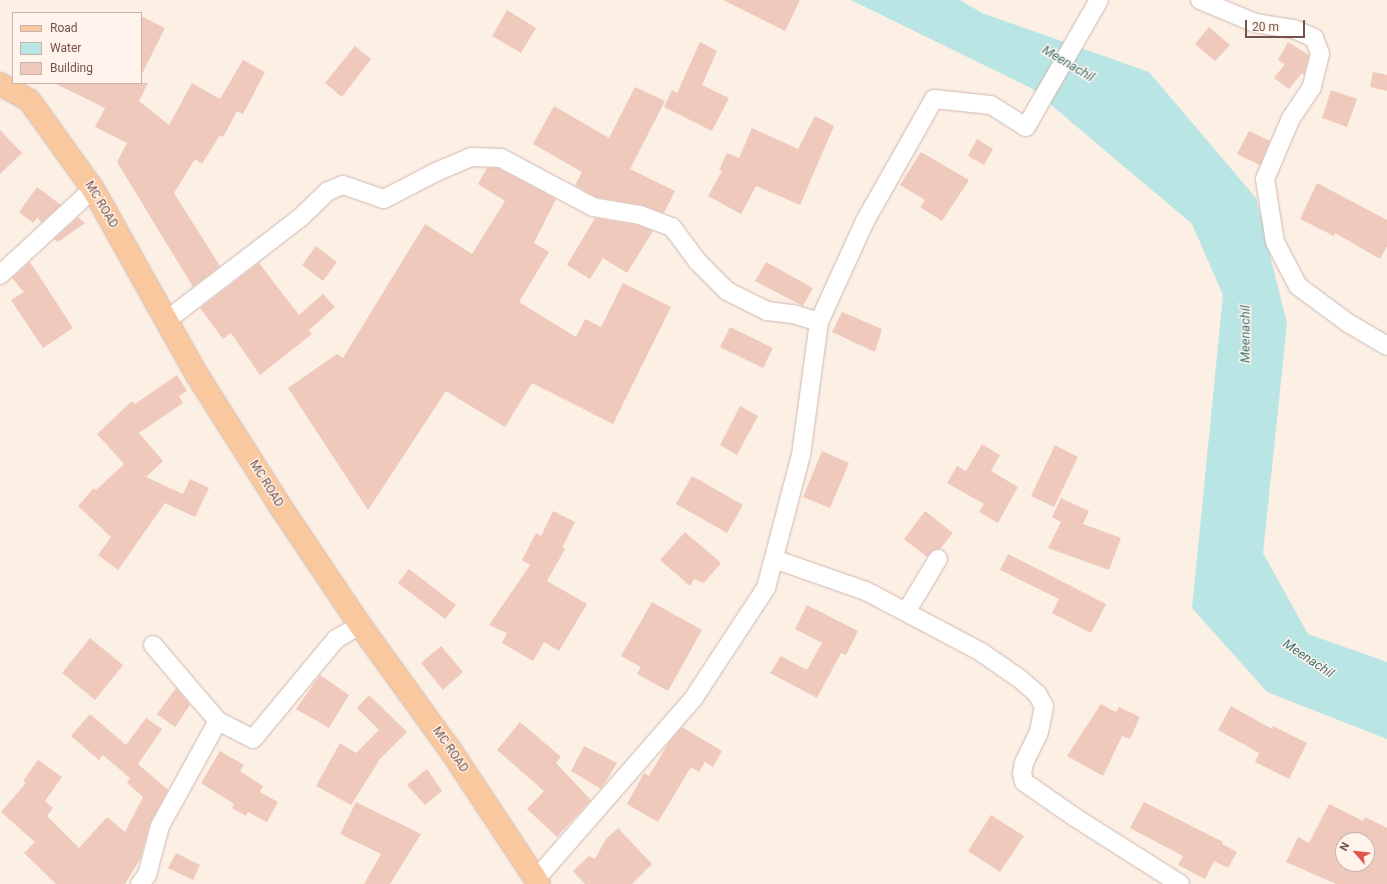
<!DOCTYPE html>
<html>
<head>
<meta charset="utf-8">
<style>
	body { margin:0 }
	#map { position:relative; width:1387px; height:884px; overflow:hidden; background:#fcefe4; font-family:Roboto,sans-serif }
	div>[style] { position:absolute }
	.water>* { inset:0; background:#b9e5e4 }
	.building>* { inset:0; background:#f0c9bd }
	.roads { filter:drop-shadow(0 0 1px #cfb7ae) drop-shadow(0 0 1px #cfb7ae) }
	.minor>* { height:18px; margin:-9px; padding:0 9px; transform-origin:9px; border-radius:9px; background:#fff }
	.primary>* { height:22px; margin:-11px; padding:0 11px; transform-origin:11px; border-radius:11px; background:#f9c89e }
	span { translate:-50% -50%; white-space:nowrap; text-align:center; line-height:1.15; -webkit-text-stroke:3px #fff3eb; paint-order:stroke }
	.street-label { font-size:12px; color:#74524a }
	.water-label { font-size:13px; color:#3f7878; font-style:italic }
	.legend { position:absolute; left:12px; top:12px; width:130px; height:72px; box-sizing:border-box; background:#fff3eb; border:1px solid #c7b3ab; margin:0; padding:5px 7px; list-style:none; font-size:12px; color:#74524a }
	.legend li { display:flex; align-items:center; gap:8px; height:20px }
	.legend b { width:20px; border:1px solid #c7b3ab }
	.north { position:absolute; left:1335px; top:832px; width:40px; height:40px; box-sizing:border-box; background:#fff3eb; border:1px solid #c7b3ab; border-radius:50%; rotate:298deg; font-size:11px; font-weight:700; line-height:16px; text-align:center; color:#74524a }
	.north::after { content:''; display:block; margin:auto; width:14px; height:18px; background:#e3554c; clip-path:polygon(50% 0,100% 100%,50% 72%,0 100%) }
	.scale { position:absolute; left:1245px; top:20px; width:60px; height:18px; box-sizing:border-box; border:2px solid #74524a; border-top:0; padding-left:5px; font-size:12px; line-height:14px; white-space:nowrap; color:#74524a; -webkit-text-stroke:3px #fff3eb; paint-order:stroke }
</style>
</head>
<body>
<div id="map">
	<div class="water">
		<i style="clip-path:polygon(851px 0,960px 0,982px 13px,1149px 72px,1256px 198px,1287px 324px,1263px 553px,1308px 634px,1387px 662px,1387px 739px,1267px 692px,1192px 608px,1223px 295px,1192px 224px,1031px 88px)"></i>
	</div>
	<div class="building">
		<i style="clip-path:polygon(723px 0,800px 0,785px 31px)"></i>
		<i style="clip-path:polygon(507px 10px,536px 28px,521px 53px,492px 36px)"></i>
		<i style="clip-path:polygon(141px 16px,165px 28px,141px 76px)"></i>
		<i style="clip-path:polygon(1209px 27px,1230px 45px,1215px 61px,1195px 44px)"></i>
		<i style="clip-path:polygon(700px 42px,717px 51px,702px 85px,729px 98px,712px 131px,664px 107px,672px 90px,677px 93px)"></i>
		<i style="clip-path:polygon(1288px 42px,1309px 55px,1304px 75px,1302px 73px,1289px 89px,1274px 78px,1285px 64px,1278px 60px)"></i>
		<i style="clip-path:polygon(355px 46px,371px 59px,342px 97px,325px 83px)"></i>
		<i style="clip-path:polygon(243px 60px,265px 72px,253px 95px,243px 114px,237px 111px,223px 137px,220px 135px,202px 164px,195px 159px,174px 193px,220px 266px,193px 287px,117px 162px,127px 143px,95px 127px,105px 108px,54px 83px,148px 83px,139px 101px,169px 125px,192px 83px,220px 99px)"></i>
		<i style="clip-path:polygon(1373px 72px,1387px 75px,1387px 91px,1370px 87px)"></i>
		<i style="clip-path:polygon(635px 87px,665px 101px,630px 169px,675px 191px,664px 213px,642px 205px,596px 197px,575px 185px,582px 172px,533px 144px,554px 106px,609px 138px)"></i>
		<i style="clip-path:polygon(1331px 90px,1357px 99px,1347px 127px,1322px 118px)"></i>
		<i style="clip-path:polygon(815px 116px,834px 126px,800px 205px,756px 186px,741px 214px,708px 196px,722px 171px,719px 170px,727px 153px,739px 158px,752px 128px,798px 149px)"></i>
		<i style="clip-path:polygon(0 130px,22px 153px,0 174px)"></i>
		<i style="clip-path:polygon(1249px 131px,1270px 141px,1260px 165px,1237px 154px)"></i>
		<i style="clip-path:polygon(977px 139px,993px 149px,984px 165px,968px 156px)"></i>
		<i style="clip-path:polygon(921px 152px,969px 180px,942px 221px,920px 207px,925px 200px,900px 185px)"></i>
		<i style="clip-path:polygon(487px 168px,498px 168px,556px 199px,534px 243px,549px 252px,519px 302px,576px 337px,585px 319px,601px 327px,623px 283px,671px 307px,613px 424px,532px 383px,505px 427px,446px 391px,368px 510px,288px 388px,337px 354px,343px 358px,425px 224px,472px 254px,505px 201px,478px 184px)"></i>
		<i style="clip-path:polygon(1317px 183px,1387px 220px,1387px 246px,1380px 259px,1335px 233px,1334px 236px,1300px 219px)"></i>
		<i style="clip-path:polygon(37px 187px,61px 205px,41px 223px,38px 217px,33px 223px,19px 212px)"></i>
		<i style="clip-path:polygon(78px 217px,85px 223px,58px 242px,54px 239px)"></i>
		<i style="clip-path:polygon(595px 218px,637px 225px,653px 231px,627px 273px,603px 258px,590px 279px,567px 265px)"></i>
		<i style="clip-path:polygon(316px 246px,337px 262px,323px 281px,302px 265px)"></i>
		<i style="clip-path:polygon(30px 262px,73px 328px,43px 348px,11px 300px,24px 292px,12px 278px)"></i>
		<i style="clip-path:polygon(766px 262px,813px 288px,803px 306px,755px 281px)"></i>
		<i style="clip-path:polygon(259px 263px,299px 315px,323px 294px,335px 307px,309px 330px,312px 334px,260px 375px,231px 333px,223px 339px,200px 308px)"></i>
		<i style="clip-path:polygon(842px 312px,882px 329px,875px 352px,832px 332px)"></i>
		<i style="clip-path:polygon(730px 327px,773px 348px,763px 368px,720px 347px)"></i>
		<i style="clip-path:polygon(177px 375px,187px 391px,179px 396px,183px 403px,139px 433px,163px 461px,146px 477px,183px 494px,190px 479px,209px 488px,195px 517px,165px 503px,118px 570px,98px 555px,111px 537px,78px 506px,94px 488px,96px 490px,124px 464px,97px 434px,132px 401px,135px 404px)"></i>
		<i style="clip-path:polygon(740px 406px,758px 416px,737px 455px,720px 445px)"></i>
		<i style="clip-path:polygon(982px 444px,1000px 455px,991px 471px,1018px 487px,998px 523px,979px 512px,984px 504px,947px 483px,957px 466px,966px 471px)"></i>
		<i style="clip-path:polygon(1055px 445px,1078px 457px,1054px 507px,1031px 496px)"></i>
		<i style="clip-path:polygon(822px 451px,849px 463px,830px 508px,803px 497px)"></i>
		<i style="clip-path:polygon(692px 476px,743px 505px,727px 533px,676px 504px)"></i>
		<i style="clip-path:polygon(1061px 498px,1089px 511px,1083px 524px,1121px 538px,1109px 570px,1048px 548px,1061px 522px,1052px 517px)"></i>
		<i style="clip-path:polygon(553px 511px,575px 522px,562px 548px,565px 549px,547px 581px,587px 604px,559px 651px,544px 642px,533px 661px,502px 643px,507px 633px,489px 625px,530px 565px,522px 560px,536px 533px,541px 536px)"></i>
		<i style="clip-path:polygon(925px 511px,953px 533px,940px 549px,933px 550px,927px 557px,904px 539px)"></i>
		<i style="clip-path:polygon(685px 532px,721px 563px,704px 583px,694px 579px,690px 586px,660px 560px)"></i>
		<i style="clip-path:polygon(1008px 554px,1106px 604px,1091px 633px,1052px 613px,1059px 599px,1000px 570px)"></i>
		<i style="clip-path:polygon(409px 569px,456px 605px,445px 619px,398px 583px)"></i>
		<i style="clip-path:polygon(652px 602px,702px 630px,668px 691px,637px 674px,641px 667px,621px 656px)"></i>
		<i style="clip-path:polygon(807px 605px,858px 631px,846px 655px,841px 653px,817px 698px,770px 673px,781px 656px,807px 670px,822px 643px,795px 629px)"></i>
		<i style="clip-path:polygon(90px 638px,123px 665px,95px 700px,62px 673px)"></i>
		<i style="clip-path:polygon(441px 646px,463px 672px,443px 690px,421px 663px)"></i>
		<i style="clip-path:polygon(320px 675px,349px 695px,329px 728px,296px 709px)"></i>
		<i style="clip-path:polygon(176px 688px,190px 705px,175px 727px,157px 714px)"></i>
		<i style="clip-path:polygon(369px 695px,407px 732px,380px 759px,351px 805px,316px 786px,340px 743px,356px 753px,379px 730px,357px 708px)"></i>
		<i style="clip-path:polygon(1101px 704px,1116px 712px,1119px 707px,1140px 717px,1130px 739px,1122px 736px,1103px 776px,1067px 756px)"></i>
		<i style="clip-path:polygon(1231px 706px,1272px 729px,1273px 726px,1307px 743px,1289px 779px,1255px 762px,1259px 753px,1218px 730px)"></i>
		<i style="clip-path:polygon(90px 714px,126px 745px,146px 718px,162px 729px,138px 764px,168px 790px,150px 823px,140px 859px,125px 884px,56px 884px,24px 853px,35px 842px,1px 812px,26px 783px,23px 781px,38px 760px,62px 777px,45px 801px,53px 808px,47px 816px,79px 848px,107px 817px,125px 832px,143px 797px,127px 783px,130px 778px,103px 755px,99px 760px,71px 736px)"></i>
		<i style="clip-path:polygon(520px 722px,561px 757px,556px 763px,591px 800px,557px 837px,527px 809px,544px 791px,497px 750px)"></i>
		<i style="clip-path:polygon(682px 727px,722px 751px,713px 767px,705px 762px,699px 772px,691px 767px,658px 822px,627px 804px,644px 773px,649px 776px,669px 742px)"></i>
		<i style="clip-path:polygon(584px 746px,617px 763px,601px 789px,571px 771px)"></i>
		<i style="clip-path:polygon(220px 751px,244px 765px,240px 771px,263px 786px,260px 792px,278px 802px,267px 822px,248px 812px,246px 816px,232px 808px,234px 804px,201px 783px)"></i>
		<i style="clip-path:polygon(427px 769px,442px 791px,425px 805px,407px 785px)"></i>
		<i style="clip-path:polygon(356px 802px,421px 834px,390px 884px,364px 884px,381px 854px,340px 834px)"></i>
		<i style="clip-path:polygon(1144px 802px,1223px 842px,1222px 844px,1237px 852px,1228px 868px,1214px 861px,1205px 879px,1178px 865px,1183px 856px,1130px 828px)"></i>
		<i style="clip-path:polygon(evenodd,1329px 804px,1363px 821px,1365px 817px,1387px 828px,1387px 884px,1336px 884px,1286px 862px,1298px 837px,1309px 843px,1329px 804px,1343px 840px,1367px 840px,1367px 864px,1343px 864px,1343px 840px)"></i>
		<i style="clip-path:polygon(991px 815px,1024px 836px,1000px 872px,968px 851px)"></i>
		<i style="clip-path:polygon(618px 828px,652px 864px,632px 884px,585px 884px,573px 871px,589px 856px,595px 859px,606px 839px)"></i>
		<i style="clip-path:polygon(176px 853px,200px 865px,193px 880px,168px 868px)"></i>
	</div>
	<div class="roads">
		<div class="minor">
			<i style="left:1200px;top:0;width:60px;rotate:22.7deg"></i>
			<i style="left:1255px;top:23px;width:39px;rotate:9deg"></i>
			<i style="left:1294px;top:29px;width:22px;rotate:24deg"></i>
			<i style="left:1314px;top:38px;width:17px;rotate:69deg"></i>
			<i style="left:1320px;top:54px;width:34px;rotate:104deg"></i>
			<i style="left:1312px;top:87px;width:37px;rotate:124deg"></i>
			<i style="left:1291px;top:118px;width:66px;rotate:113.1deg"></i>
			<i style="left:1265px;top:179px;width:64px;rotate:81deg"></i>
			<i style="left:1275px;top:242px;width:50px;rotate:62.4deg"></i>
			<i style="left:1298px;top:286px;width:62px;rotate:36.5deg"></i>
			<i style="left:1348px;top:323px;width:45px;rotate:30.5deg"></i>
			<i style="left:0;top:275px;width:127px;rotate:-42.8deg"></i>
			<i style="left:167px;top:320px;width:169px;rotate:-37.5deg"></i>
			<i style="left:301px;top:217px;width:37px;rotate:-44deg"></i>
			<i style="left:328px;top:191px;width:16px;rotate:-22deg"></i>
			<i style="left:343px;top:185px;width:43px;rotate:18.9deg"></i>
			<i style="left:384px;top:199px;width:59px;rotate:-27.4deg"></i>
			<i style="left:436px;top:172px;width:39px;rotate:-23deg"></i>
			<i style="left:472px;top:157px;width:29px;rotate:2deg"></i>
			<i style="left:501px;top:158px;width:104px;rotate:28deg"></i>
			<i style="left:593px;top:207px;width:48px;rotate:9.7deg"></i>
			<i style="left:640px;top:215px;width:34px;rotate:21deg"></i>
			<i style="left:672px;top:227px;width:44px;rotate:53.4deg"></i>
			<i style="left:698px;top:262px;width:41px;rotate:45deg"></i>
			<i style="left:727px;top:291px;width:45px;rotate:26.6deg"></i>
			<i style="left:767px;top:311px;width:26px;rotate:7deg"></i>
			<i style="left:793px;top:314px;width:27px;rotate:17deg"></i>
			<i style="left:774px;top:559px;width:97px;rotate:19.2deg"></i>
			<i style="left:866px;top:591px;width:130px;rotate:27.9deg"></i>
			<i style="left:981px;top:652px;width:47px;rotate:34.7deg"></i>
			<i style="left:1020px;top:679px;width:23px;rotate:41deg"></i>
			<i style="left:1037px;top:694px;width:14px;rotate:60deg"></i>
			<i style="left:1044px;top:706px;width:26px;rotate:101deg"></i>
			<i style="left:1039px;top:732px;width:34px;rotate:116deg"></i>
			<i style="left:1024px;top:763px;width:10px;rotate:101deg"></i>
			<i style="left:1022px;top:773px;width:9px;rotate:77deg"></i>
			<i style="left:1024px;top:782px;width:63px;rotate:34.7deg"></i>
			<i style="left:1076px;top:818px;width:123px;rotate:32.4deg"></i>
			<i style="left:906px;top:612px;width:62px;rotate:-58.9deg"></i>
			<i style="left:153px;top:645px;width:100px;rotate:49.5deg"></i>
			<i style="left:536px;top:879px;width:239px;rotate:-48.9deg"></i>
			<i style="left:693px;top:699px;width:133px;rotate:-56.7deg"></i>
			<i style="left:766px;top:588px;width:138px;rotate:-75.3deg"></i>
			<i style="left:801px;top:455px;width:134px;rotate:-82.3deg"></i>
			<i style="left:819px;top:322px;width:111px;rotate:-65.5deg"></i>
			<i style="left:865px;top:221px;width:140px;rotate:-60.5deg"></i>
			<i style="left:934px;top:99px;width:57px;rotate:6deg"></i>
			<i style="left:991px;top:105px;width:41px;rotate:32.2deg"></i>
			<i style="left:1026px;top:127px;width:146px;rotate:-60.1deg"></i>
			<i style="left:140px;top:884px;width:11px;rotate:-52deg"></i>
			<i style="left:147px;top:875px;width:51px;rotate:-75.1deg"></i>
			<i style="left:160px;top:826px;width:120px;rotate:-61.1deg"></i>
			<i style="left:218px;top:721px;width:39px;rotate:27deg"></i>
			<i style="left:253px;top:739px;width:130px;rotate:-50.3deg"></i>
			<i style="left:336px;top:639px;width:28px;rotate:-30deg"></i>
		</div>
		<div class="primary">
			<i style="left:0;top:84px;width:33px;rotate:29deg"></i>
			<i style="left:29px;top:100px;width:110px;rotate:54.3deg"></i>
			<i style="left:93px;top:189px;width:213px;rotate:60.8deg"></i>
			<i style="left:197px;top:375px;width:155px;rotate:57.6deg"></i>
			<i style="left:280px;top:506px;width:143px;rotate:56.1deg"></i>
			<i style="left:360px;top:625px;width:155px;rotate:54.2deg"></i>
			<i style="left:451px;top:751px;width:159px;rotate:56.5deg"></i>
		</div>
	</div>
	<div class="street-label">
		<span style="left:101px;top:205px;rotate:59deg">MC ROAD</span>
		<span style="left:266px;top:484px;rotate:58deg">MC ROAD</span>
		<span style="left:450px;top:750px;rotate:55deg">MC ROAD</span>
	</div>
	<div class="water-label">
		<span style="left:1068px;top:64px;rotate:31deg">Meenachil</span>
		<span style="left:1246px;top:334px;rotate:-90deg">Meenachil</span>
		<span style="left:1308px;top:659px;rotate:34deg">Meenachil</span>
	</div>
	<ul class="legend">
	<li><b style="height:5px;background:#f9c89e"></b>Road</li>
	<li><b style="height:11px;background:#b9e5e4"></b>Water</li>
	<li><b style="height:11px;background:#f0c9bd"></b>Building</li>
	</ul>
	<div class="north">N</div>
	<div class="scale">20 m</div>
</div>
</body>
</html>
